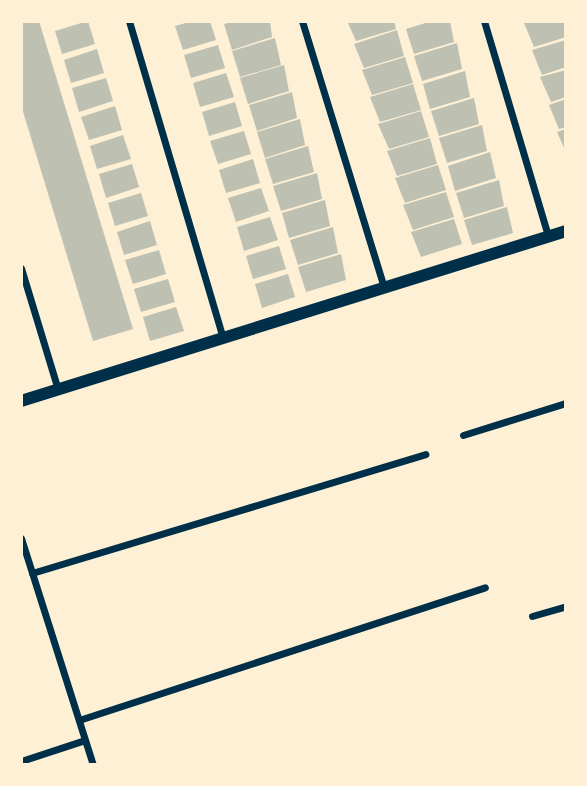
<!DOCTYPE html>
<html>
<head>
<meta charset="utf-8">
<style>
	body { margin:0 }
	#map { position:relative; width:587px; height:786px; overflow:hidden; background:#fdf0d5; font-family:"Golos Text",sans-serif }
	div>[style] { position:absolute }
	.building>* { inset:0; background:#bec0b2 }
	.minor>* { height:7px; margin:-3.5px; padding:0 3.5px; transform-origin:3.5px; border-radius:3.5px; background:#003049 }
	.tertiary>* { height:12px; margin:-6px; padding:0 6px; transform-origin:6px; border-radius:6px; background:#003049 }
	span { translate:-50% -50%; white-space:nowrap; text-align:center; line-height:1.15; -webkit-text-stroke:7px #fdf0d5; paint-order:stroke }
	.frame { position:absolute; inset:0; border:23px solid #fdf0d5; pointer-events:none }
</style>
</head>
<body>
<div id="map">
	<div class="building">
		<i style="clip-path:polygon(21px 21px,39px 21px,133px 329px,93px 341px,21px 105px)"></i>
		<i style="clip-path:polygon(88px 21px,95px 44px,62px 54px,55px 31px)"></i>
		<i style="clip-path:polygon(193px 21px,210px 21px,216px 40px,183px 50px,175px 26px)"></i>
		<i style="clip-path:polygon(235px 21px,270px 21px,272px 37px,232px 50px,224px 24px)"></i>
		<i style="clip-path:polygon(347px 21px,394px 21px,396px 29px,356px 41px)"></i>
		<i style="clip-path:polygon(432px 21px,450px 21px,454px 42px,414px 54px,406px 29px)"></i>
		<i style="clip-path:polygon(530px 21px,566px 21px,566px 37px,534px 47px,524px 23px)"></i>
		<i style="clip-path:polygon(397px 30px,404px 56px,364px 68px,354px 44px)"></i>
		<i style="clip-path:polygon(275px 38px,281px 65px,240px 77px,232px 51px)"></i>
		<i style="clip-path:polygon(566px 40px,566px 67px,542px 75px,532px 50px)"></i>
		<i style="clip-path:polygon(457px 43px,462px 69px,422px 81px,414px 56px)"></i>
		<i style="clip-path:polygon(218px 45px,225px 68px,191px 78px,184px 55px)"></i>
		<i style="clip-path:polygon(97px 49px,104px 73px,71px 83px,64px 60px)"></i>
		<i style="clip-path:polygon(405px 57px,413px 83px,372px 95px,362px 70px)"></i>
		<i style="clip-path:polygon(284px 65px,289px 91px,248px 104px,240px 78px)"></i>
		<i style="clip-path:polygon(566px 70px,566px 97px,551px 102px,540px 77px)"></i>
		<i style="clip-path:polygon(465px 71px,470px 97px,430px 109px,423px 84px)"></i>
		<i style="clip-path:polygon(226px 73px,234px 97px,200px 107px,193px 83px)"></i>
		<i style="clip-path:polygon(106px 78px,113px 101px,79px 112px,72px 88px)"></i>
		<i style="clip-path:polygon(413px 84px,421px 110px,380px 122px,370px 97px)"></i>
		<i style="clip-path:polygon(292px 92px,297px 118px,257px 131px,249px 105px)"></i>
		<i style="clip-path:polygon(474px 98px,479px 124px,439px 136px,431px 111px)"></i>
		<i style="clip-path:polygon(566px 99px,566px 127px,559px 129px,549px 105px)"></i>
		<i style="clip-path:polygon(235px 102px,242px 126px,209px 136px,202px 112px)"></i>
		<i style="clip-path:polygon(115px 106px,122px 130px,89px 140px,81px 117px)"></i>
		<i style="clip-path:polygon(421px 111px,429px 137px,389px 149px,378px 124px)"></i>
		<i style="clip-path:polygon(300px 119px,305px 145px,265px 158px,257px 132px)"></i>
		<i style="clip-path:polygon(482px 125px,487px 151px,447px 163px,439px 138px)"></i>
		<i style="clip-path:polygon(566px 129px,566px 150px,565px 150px,557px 132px)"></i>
		<i style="clip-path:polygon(244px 131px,251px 154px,218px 164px,210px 141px)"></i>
		<i style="clip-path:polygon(123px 135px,131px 159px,97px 169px,90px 146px)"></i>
		<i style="clip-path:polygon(430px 138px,437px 164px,397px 176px,387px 151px)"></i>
		<i style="clip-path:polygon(308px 146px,314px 172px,273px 184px,265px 159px)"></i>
		<i style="clip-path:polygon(490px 152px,496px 178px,455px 191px,448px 166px)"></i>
		<i style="clip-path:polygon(253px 159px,260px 183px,226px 193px,219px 170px)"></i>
		<i style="clip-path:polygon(132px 164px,139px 187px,106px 198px,99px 174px)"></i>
		<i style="clip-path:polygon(438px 165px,446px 190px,405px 203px,395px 178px)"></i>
		<i style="clip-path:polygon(317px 173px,322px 199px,281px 211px,273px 186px)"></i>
		<i style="clip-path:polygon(499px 180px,504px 206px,464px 218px,456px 193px)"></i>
		<i style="clip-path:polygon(261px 188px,269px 211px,236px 222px,228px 198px)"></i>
		<i style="clip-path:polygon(446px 192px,454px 217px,413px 230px,403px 205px)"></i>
		<i style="clip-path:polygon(141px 193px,148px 216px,115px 226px,108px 203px)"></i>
		<i style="clip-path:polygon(325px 200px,330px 226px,289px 238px,282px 213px)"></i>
		<i style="clip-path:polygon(507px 207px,513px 233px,472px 245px,464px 220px)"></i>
		<i style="clip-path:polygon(270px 217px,278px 240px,244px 251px,237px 227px)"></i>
		<i style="clip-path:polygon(454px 219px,462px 244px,421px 257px,411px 232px)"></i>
		<i style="clip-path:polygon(150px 221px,157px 245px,124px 255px,117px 232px)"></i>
		<i style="clip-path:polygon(333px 227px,338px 253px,298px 265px,290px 240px)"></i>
		<i style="clip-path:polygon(279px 246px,286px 269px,253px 279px,246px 256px)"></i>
		<i style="clip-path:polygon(159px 250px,166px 274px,133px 284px,125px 260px)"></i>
		<i style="clip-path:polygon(341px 254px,346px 280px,306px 292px,298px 267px)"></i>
		<i style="clip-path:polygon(288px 274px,295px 297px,262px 308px,255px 284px)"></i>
		<i style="clip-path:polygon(168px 279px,175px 302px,141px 312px,134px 289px)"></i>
		<i style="clip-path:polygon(176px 307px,184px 331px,150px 341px,143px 317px)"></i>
	</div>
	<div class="minor">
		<i style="left:129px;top:21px;width:331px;rotate:73.5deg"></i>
		<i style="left:302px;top:21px;width:279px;rotate:72.9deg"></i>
		<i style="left:484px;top:21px;width:224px;rotate:73.4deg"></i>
		<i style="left:21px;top:268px;width:127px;rotate:73.1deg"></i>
		<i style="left:463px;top:435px;width:108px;rotate:-17.3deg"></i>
		<i style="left:21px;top:538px;width:238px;rotate:72.4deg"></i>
		<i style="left:32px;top:573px;width:411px;rotate:-16.8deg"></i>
		<i style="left:532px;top:616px;width:35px;rotate:-16deg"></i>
		<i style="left:79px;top:720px;width:427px;rotate:-18.1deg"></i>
		<i style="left:21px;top:761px;width:67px;rotate:-18.2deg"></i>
	</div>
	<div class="tertiary">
		<i style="left:21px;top:401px;width:571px;rotate:-17.32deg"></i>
	</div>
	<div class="frame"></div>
</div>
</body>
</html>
